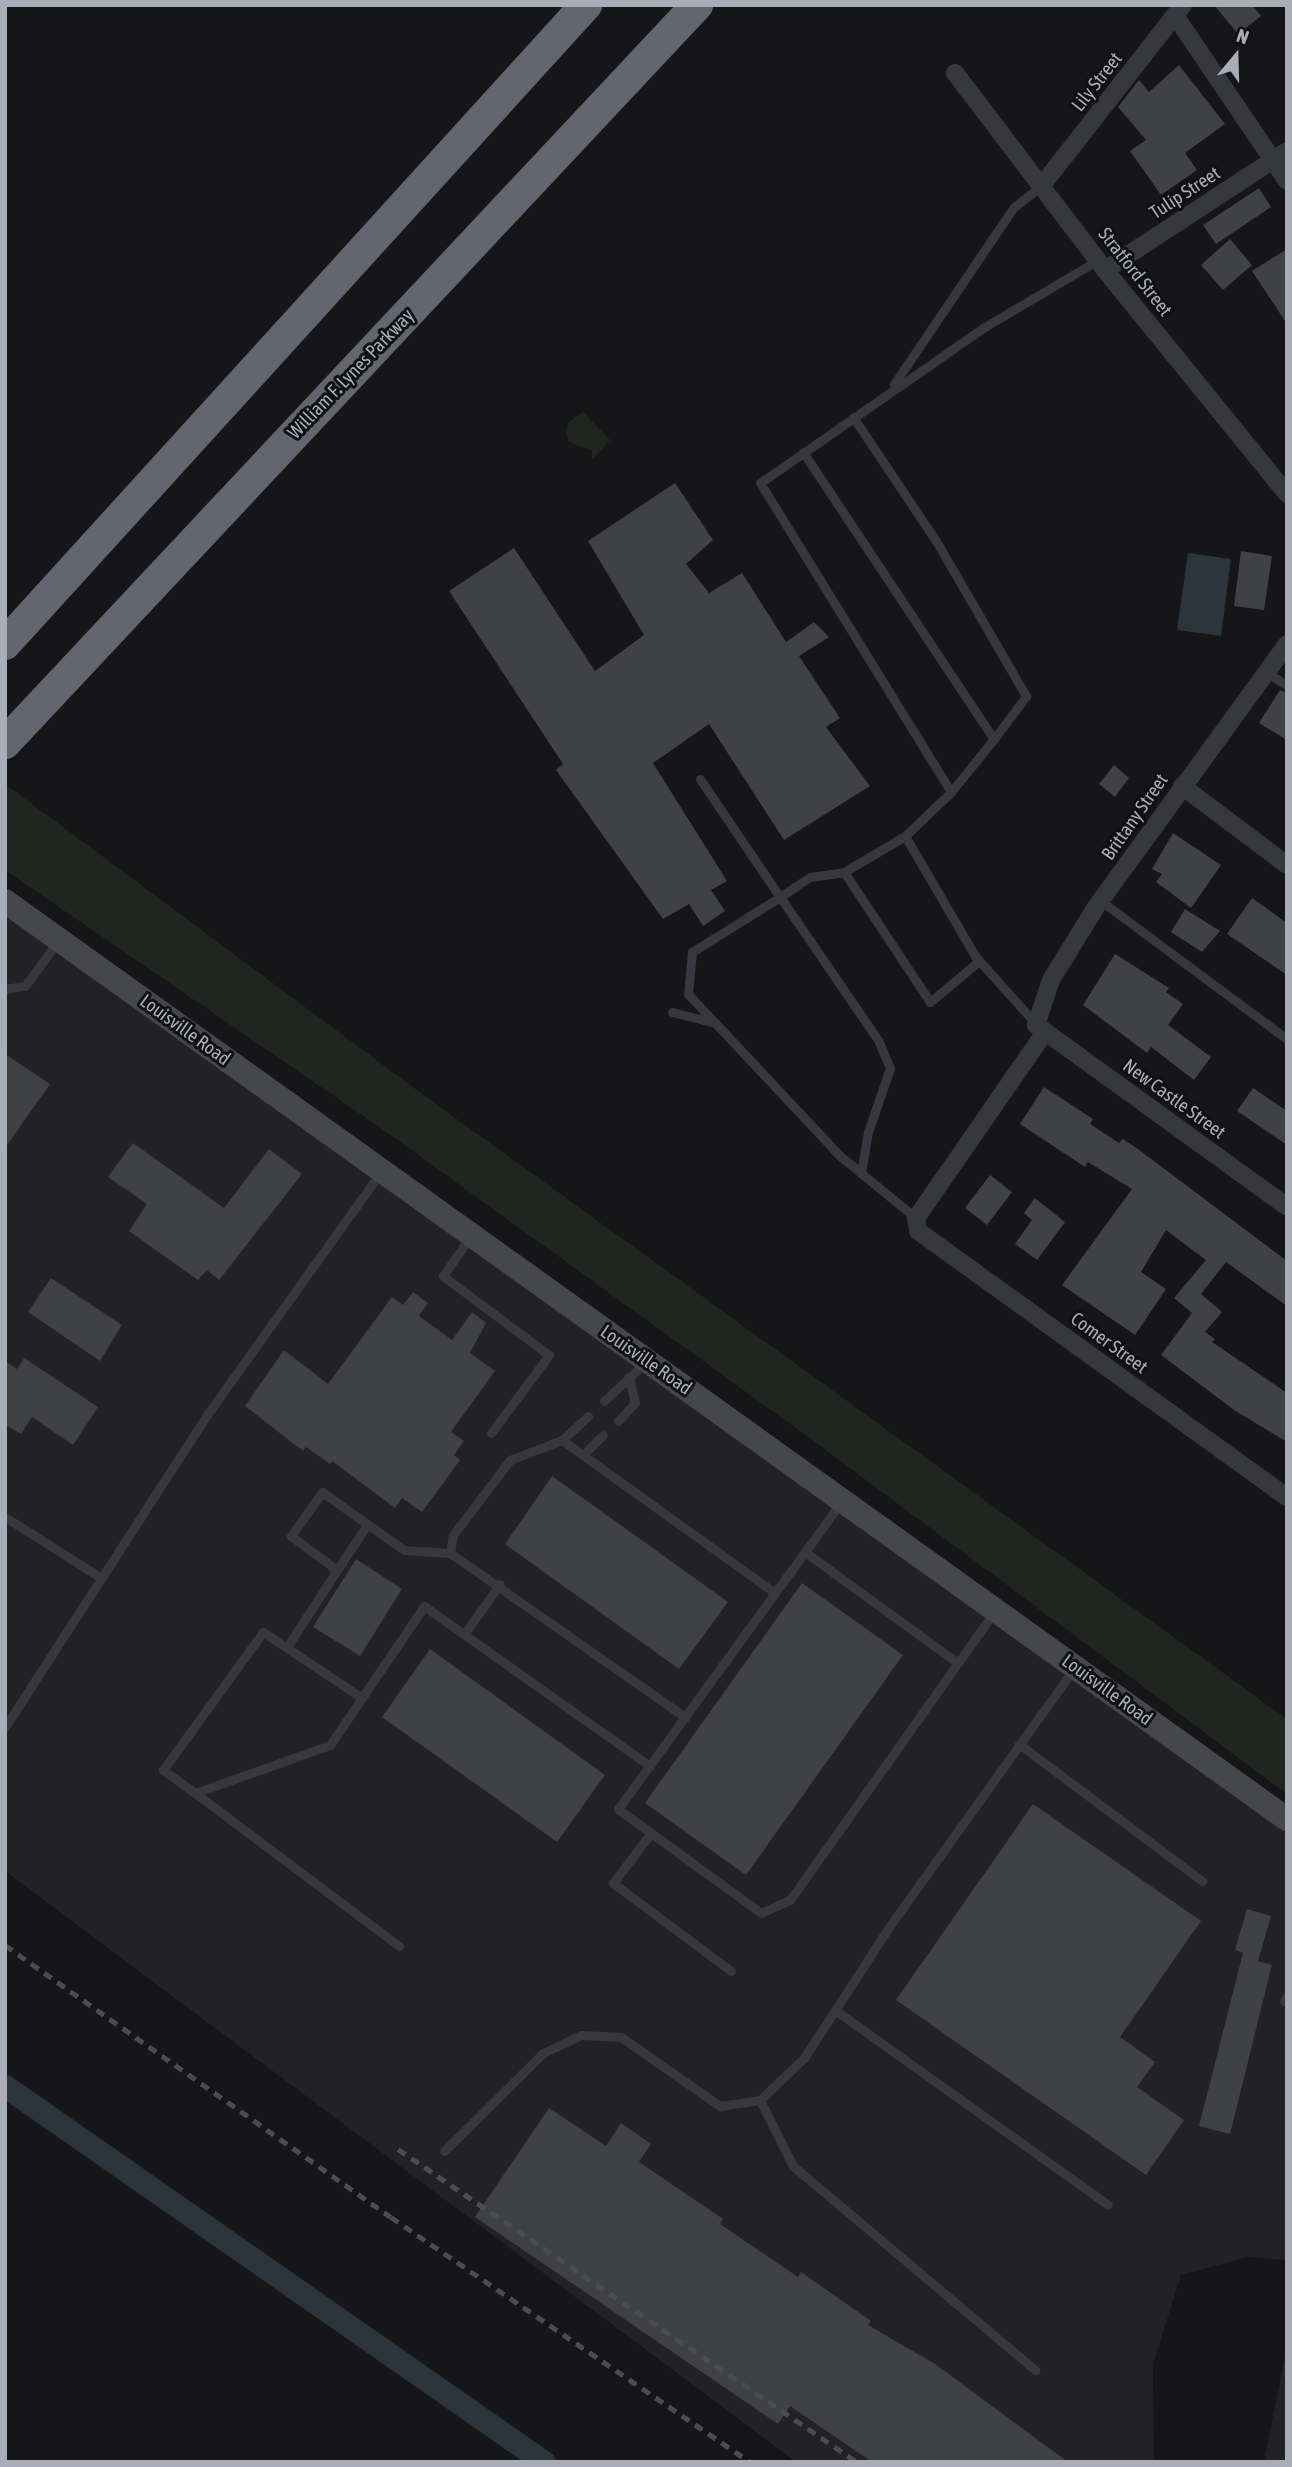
<!DOCTYPE html>
<html>
<head>
<meta charset="utf-8">
<style>
	body { margin:0 }
	#map { position:relative; width:1292px; height:2467px; overflow:hidden; background:#161618; font-family:"Asap Condensed",sans-serif }
	div>[style] { position:absolute }
	.built>* { inset:0; background:#222225 }
	.green>* { inset:0; background:#1e261f }
	.water>* { inset:0; background:#2c353c }
	.canal>* { height:23px; margin:-11.5px; padding:0 11.5px; transform-origin:11.5px; border-radius:11.5px; background:#2c353c }
	.building>* { inset:0; background:#404145 }
	.lane>* { height:9px; margin:-4.5px; padding:0 4.5px; transform-origin:4.5px; border-radius:4.5px; background:#37383d }
	.street>* { height:18px; margin:-9px; padding:0 9px; transform-origin:9px; border-radius:9px; background:#37383d }
	.secondary>* { height:24px; margin:-12px; padding:0 12px; transform-origin:12px; border-radius:12px; background:#45474d }
	.highway>* { height:32px; margin:-16px; padding:0 16px; transform-origin:16px; border-radius:16px; background:#63666e }
	.rail>* { height:5px; margin-top:-2.5px; transform-origin:0; background:repeating-linear-gradient(90deg,#4a4c52 0 9px,transparent 0 16px) }
	span { translate:-50% -50%; white-space:nowrap; text-align:center; line-height:1.15; -webkit-text-stroke:6px #111113; paint-order:stroke }
	.street-label { font-size:19px; color:#a8adb8 }
	.frame { position:absolute; inset:0; border:7px solid #a8adb8; pointer-events:none }
	.north { position:absolute; left:1201px; top:21px; width:70px; height:70px; -webkit-text-stroke:5px #111113; paint-order:stroke; rotate:19deg; font-size:19px; font-weight:700; line-height:28px; text-align:center; color:#a8adb8 }
	.north::after { content:''; display:block; margin:auto; width:24px; height:32px; background:#a8adb8; clip-path:polygon(50% 0,100% 100%,50% 72%,0 100%) }
</style>
</head>
<body>
<div id="map">
	<div class="built">
		<i style="clip-path:polygon(5px 901px,1287px 1819px,1287px 2260px,1248px 2257px,1181px 2275px,1153px 2364px,1154px 2462px,796px 2462px,5px 1871px)"></i>
		<i style="clip-path:polygon(1287px 2345px,1287px 2462px,1264px 2462px)"></i>
	</div>
	<div class="green">
		<i style="clip-path:polygon(583px 412px,610px 440px,592px 460px,592px 451px,569px 442px,566px 433px,568px 422px)"></i>
		<i style="clip-path:polygon(5px 784px,414px 1088px,1287px 1719px,1287px 1794px,807px 1436px,385px 1131px,5px 870px)"></i>
	</div>
	<div class="water">
		<i style="clip-path:polygon(1188px 553px,1231px 559px,1221px 636px,1177px 630px)"></i>
	</div>
	<div class="canal">
		<i style="left:5px;top:2086px;width:657px;rotate:34.9deg"></i>
	</div>
	<div class="building">
		<i style="clip-path:polygon(1214px 5px,1252px 5px,1261px 16px,1238px 34px)"></i>
		<i style="clip-path:polygon(1179px 65px,1225px 124px,1185px 153px,1197px 170px,1161px 195px,1130px 151px,1146px 140px,1118px 107px,1139px 80px,1149px 92px)"></i>
		<i style="clip-path:polygon(1259px 188px,1271px 207px,1216px 244px,1203px 225px)"></i>
		<i style="clip-path:polygon(1230px 239px,1252px 265px,1223px 290px,1201px 265px)"></i>
		<i style="clip-path:polygon(1287px 249px,1287px 324px,1252px 271px)"></i>
		<i style="clip-path:polygon(675px 483px,713px 540px,686px 564px,709px 593px,742px 573px,786px 642px,814px 622px,829px 637px,799px 656px,840px 718px,826px 727px,870px 786px,784px 840px,709px 724px,653px 763px,727px 881px,711px 890px,725px 911px,703px 926px,689px 904px,663px 919px,556px 770px,563px 764px,449px 591px,514px 548px,595px 671px,644px 635px,588px 541px)"></i>
		<i style="clip-path:polygon(1241px 551px,1272px 556px,1264px 610px,1234px 606px)"></i>
		<i style="clip-path:polygon(1280px 690px,1287px 693px,1287px 740px,1259px 723px)"></i>
		<i style="clip-path:polygon(1114px 765px,1129px 778px,1115px 797px,1099px 784px)"></i>
		<i style="clip-path:polygon(1173px 833px,1221px 865px,1191px 908px,1156px 882px,1162px 874px,1152px 869px)"></i>
		<i style="clip-path:polygon(1252px 898px,1287px 923px,1287px 975px,1227px 934px)"></i>
		<i style="clip-path:polygon(1185px 909px,1220px 931px,1202px 952px,1171px 932px)"></i>
		<i style="clip-path:polygon(1115px 954px,1169px 988px,1166px 992px,1183px 1004px,1168px 1025px,1211px 1057px,1194px 1080px,1151px 1047px,1147px 1053px,1083px 1005px)"></i>
		<i style="clip-path:polygon(5px 1054px,50px 1084px,5px 1148px)"></i>
		<i style="clip-path:polygon(1044px 1087px,1093px 1119px,1090px 1124px,1119px 1143px,1123px 1139px,1138px 1149px,1287px 1261px,1287px 1306px,1226px 1262px,1201px 1294px,1222px 1312px,1205px 1332px,1215px 1339px,1212px 1342px,1287px 1393px,1287px 1442px,1234px 1410px,1161px 1355px,1192px 1313px,1174px 1298px,1206px 1260px,1166px 1230px,1141px 1272px,1166px 1289px,1135px 1335px,1062px 1285px,1132px 1189px,1088px 1162px,1085px 1167px,1020px 1124px)"></i>
		<i style="clip-path:polygon(1253px 1088px,1287px 1111px,1287px 1145px,1237px 1111px)"></i>
		<i style="clip-path:polygon(133px 1143px,224px 1208px,269px 1149px,302px 1174px,219px 1280px,207px 1270px,198px 1280px,129px 1231px,147px 1204px,108px 1177px)"></i>
		<i style="clip-path:polygon(990px 1175px,1012px 1192px,987px 1225px,965px 1208px)"></i>
		<i style="clip-path:polygon(1035px 1198px,1065px 1222px,1037px 1260px,1015px 1244px,1032px 1220px,1024px 1213px)"></i>
		<i style="clip-path:polygon(51px 1278px,122px 1325px,100px 1361px,28px 1312px)"></i>
		<i style="clip-path:polygon(413px 1292px,428px 1303px,419px 1316px,452px 1340px,472px 1312px,486px 1323px,470px 1353px,495px 1371px,451px 1432px,464px 1441px,454px 1455px,460px 1460px,422px 1512px,402px 1498px,395px 1508px,332px 1461px,330px 1464px,306px 1447px,303px 1451px,245px 1406px,284px 1350px,328px 1384px,392px 1297px,403px 1305px)"></i>
		<i style="clip-path:polygon(24px 1358px,98px 1407px,73px 1445px,32px 1417px,21px 1434px,5px 1424px,5px 1361px,17px 1369px)"></i>
		<i style="clip-path:polygon(552px 1476px,728px 1602px,679px 1669px,505px 1544px)"></i>
		<i style="clip-path:polygon(356px 1559px,402px 1589px,360px 1656px,313px 1627px)"></i>
		<i style="clip-path:polygon(802px 1583px,903px 1655px,746px 1875px,645px 1803px)"></i>
		<i style="clip-path:polygon(430px 1649px,605px 1775px,557px 1842px,382px 1717px)"></i>
		<i style="clip-path:polygon(1033px 1804px,1201px 1921px,1120px 2037px,1155px 2062px,1137px 2087px,1184px 2120px,1146px 2175px,896px 2000px)"></i>
		<i style="clip-path:polygon(1247px 1909px,1271px 1916px,1258px 1961px,1272px 1965px,1230px 2134px,1199px 2126px,1243px 1953px,1235px 1950px)"></i>
		<i style="clip-path:polygon(549px 2108px,606px 2146px,621px 2123px,651px 2144px,639px 2162px,723px 2219px,720px 2224px,798px 2277px,801px 2272px,871px 2321px,868px 2325px,935px 2364px,1068px 2462px,872px 2462px,790px 2406px,778px 2424px,475px 2217px)"></i>
	</div>
	<div class="lane">
		<i style="left:894px;top:384px;width:212px;rotate:-55.9deg"></i>
		<i style="left:1013px;top:208px;width:36px;rotate:-38deg"></i>
		<i style="left:803px;top:452px;width:345px;rotate:56.4deg"></i>
		<i style="left:994px;top:739px;width:54px;rotate:-53.3deg"></i>
		<i style="left:1026px;top:696px;width:179px;rotate:-120.1deg"></i>
		<i style="left:936px;top:541px;width:149px;rotate:-123.8deg"></i>
		<i style="left:1268px;top:673px;width:23px;rotate:34deg"></i>
		<i style="left:994px;top:739px;width:68px;rotate:129.1deg"></i>
		<i style="left:951px;top:792px;width:64px;rotate:136.3deg"></i>
		<i style="left:905px;top:836px;width:139px;rotate:59.7deg"></i>
		<i style="left:975px;top:956px;width:91px;rotate:48.1deg"></i>
		<i style="left:700px;top:779px;width:143px;rotate:55.9deg"></i>
		<i style="left:780px;top:897px;width:36px;rotate:-34deg"></i>
		<i style="left:810px;top:877px;width:34px;rotate:-8deg"></i>
		<i style="left:951px;top:792px;width:363px;rotate:-121.7deg"></i>
		<i style="left:760px;top:483px;width:272px;rotate:-34.8deg"></i>
		<i style="left:983px;top:328px;width:134px;rotate:-30.6deg"></i>
		<i style="left:905px;top:836px;width:71px;rotate:149.5deg"></i>
		<i style="left:844px;top:872px;width:156px;rotate:56.5deg"></i>
		<i style="left:930px;top:1002px;width:64px;rotate:-39.9deg"></i>
		<i style="left:1101px;top:901px;width:232px;rotate:36.6deg"></i>
		<i style="left:5px;top:989px;width:20px;rotate:-9deg"></i>
		<i style="left:25px;top:986px;width:56px;rotate:-53.7deg"></i>
		<i style="left:672px;top:1012px;width:45px;rotate:14deg"></i>
		<i style="left:861px;top:1173px;width:42px;rotate:-80.3deg"></i>
		<i style="left:868px;top:1132px;width:68px;rotate:-71deg"></i>
		<i style="left:890px;top:1068px;width:30px;rotate:-113deg"></i>
		<i style="left:878px;top:1040px;width:173px;rotate:-124.4deg"></i>
		<i style="left:780px;top:897px;width:104px;rotate:148deg"></i>
		<i style="left:692px;top:952px;width:42px;rotate:95.4deg"></i>
		<i style="left:688px;top:994px;width:221px;rotate:46.8deg"></i>
		<i style="left:839px;top:1155px;width:99px;rotate:39.3deg"></i>
		<i style="left:470px;top:1237px;width:47px;rotate:124.7deg"></i>
		<i style="left:443px;top:1276px;width:132px;rotate:36.7deg"></i>
		<i style="left:549px;top:1355px;width:97px;rotate:126.6deg"></i>
		<i style="left:604px;top:1401px;width:57px;rotate:-42.9deg"></i>
		<i style="left:588px;top:1416px;width:35px;rotate:137deg"></i>
		<i style="left:562px;top:1440px;width:262px;rotate:35.7deg"></i>
		<i style="left:618px;top:1421px;width:25px;rotate:-47deg"></i>
		<i style="left:635px;top:1403px;width:27px;rotate:-103deg"></i>
		<i style="left:583px;top:1455px;width:28px;rotate:-45deg"></i>
		<i style="left:5px;top:1517px;width:112px;rotate:32.3deg"></i>
		<i style="left:367px;top:1525px;width:54px;rotate:123.7deg"></i>
		<i style="left:337px;top:1570px;width:57px;rotate:-143.5deg"></i>
		<i style="left:291px;top:1536px;width:54px;rotate:-54.8deg"></i>
		<i style="left:322px;top:1492px;width:100px;rotate:35.3deg"></i>
		<i style="left:404px;top:1550px;width:46px;rotate:3.7deg"></i>
		<i style="left:450px;top:1553px;width:287px;rotate:34.9deg"></i>
		<i style="left:805px;top:1552px;width:62px;rotate:-54.2deg"></i>
		<i style="left:450px;top:1553px;width:18px;rotate:-81deg"></i>
		<i style="left:453px;top:1535px;width:94px;rotate:-52.8deg"></i>
		<i style="left:510px;top:1460px;width:56px;rotate:-21deg"></i>
		<i style="left:465px;top:1633px;width:60px;rotate:-54.5deg"></i>
		<i style="left:287px;top:1647px;width:92px;rotate:-57deg"></i>
		<i style="left:5px;top:1727px;width:375px;rotate:-57.1deg"></i>
		<i style="left:209px;top:1412px;width:295px;rotate:-54.4deg"></i>
		<i style="left:1019px;top:1744px;width:229px;rotate:36.8deg"></i>
		<i style="left:195px;top:1793px;width:39px;rotate:-144deg"></i>
		<i style="left:163px;top:1770px;width:170px;rotate:-54.1deg"></i>
		<i style="left:263px;top:1632px;width:119px;rotate:33.7deg"></i>
		<i style="left:651px;top:1833px;width:41px;rotate:-144deg"></i>
		<i style="left:618px;top:1809px;width:318px;rotate:-54deg"></i>
		<i style="left:805px;top:1552px;width:189px;rotate:36deg"></i>
		<i style="left:399px;top:1946px;width:255px;rotate:-143.1deg"></i>
		<i style="left:195px;top:1793px;width:143px;rotate:-19.6deg"></i>
		<i style="left:330px;top:1745px;width:168px;rotate:-55.9deg"></i>
		<i style="left:424px;top:1606px;width:277px;rotate:35.3deg"></i>
		<i style="left:731px;top:1971px;width:147px;rotate:-143.3deg"></i>
		<i style="left:613px;top:1883px;width:63px;rotate:-52.8deg"></i>
		<i style="left:651px;top:1833px;width:136px;rotate:36deg"></i>
		<i style="left:761px;top:1913px;width:32px;rotate:-24deg"></i>
		<i style="left:790px;top:1900px;width:353px;rotate:-54.7deg"></i>
		<i style="left:1284px;top:2001px;width:7px;rotate:-63deg"></i>
		<i style="left:835px;top:2010px;width:335px;rotate:35.5deg"></i>
		<i style="left:760px;top:2100px;width:74px;rotate:63.4deg"></i>
		<i style="left:793px;top:2166px;width:317px;rotate:40.1deg"></i>
		<i style="left:444px;top:2151px;width:139px;rotate:-44.7deg"></i>
		<i style="left:543px;top:2053px;width:42px;rotate:-25.3deg"></i>
		<i style="left:581px;top:2035px;width:40px;rotate:2.9deg"></i>
		<i style="left:621px;top:2037px;width:121px;rotate:34.9deg"></i>
		<i style="left:720px;top:2106px;width:40px;rotate:-8.5deg"></i>
		<i style="left:760px;top:2100px;width:61px;rotate:-43.7deg"></i>
		<i style="left:804px;top:2058px;width:156px;rotate:-57deg"></i>
		<i style="left:889px;top:1927px;width:317px;rotate:-54.4deg"></i>
	</div>
	<div class="street">
		<i style="left:1176px;top:17px;width:198px;rotate:55.9deg"></i>
		<i style="left:955px;top:73px;width:248px;rotate:52.7deg"></i>
		<i style="left:1105px;top:270px;width:289px;rotate:50.9deg"></i>
		<i style="left:1043px;top:184px;width:227px;rotate:-52deg"></i>
		<i style="left:1105px;top:270px;width:217px;rotate:-33.2deg"></i>
		<i style="left:1287px;top:644px;width:325px;rotate:126deg"></i>
		<i style="left:1096px;top:907px;width:86px;rotate:121.7deg"></i>
		<i style="left:1051px;top:980px;width:47px;rotate:108.4deg"></i>
		<i style="left:1036px;top:1025px;width:310px;rotate:35.9deg"></i>
		<i style="left:1182px;top:786px;width:131px;rotate:37deg"></i>
		<i style="left:1045px;top:1032px;width:226px;rotate:124.7deg"></i>
		<i style="left:916px;top:1218px;width:13px;rotate:81deg"></i>
		<i style="left:918px;top:1231px;width:455px;rotate:35.8deg"></i>
	</div>
	<div class="secondary">
		<i style="left:5px;top:901px;width:1577px;rotate:35.61deg"></i>
	</div>
	<div class="highway">
		<i style="left:5px;top:644px;width:864px;rotate:-47.72deg"></i>
		<i style="left:5px;top:743px;width:1012px;rotate:-46.84deg"></i>
	</div>
	<div class="rail">
		<i style="left:5px;top:1945px;width:472px;rotate:35.2deg"></i>
		<i style="left:391px;top:2217px;width:435px;rotate:34.3deg"></i>
		<i style="left:398px;top:2149px;width:556px;rotate:34.29deg"></i>
	</div>
	<div class="street-label">
		<span style="left:1097px;top:82px;rotate:-52deg">Lily Street</span>
		<span style="left:1185px;top:193px;rotate:-33deg">Tulip Street</span>
		<span style="left:1135px;top:272px;rotate:52deg">Stratford Street</span>
		<span style="left:351px;top:374px;rotate:-46deg">William F. Lynes Parkway</span>
		<span style="left:1135px;top:817px;rotate:-55deg">Brittany Street</span>
		<span style="left:185px;top:1030px;rotate:36deg">Louisville Road</span>
		<span style="left:1174px;top:1099px;rotate:36deg">New Castle Street</span>
		<span style="left:1109px;top:1343px;rotate:36deg">Comer Street</span>
		<span style="left:646px;top:1360px;rotate:35deg">Louisville Road</span>
		<span style="left:1107px;top:1690px;rotate:36deg">Louisville Road</span>
	</div>
	<div class="frame"></div>
	<div class="north">N</div>
</div>
</body>
</html>
